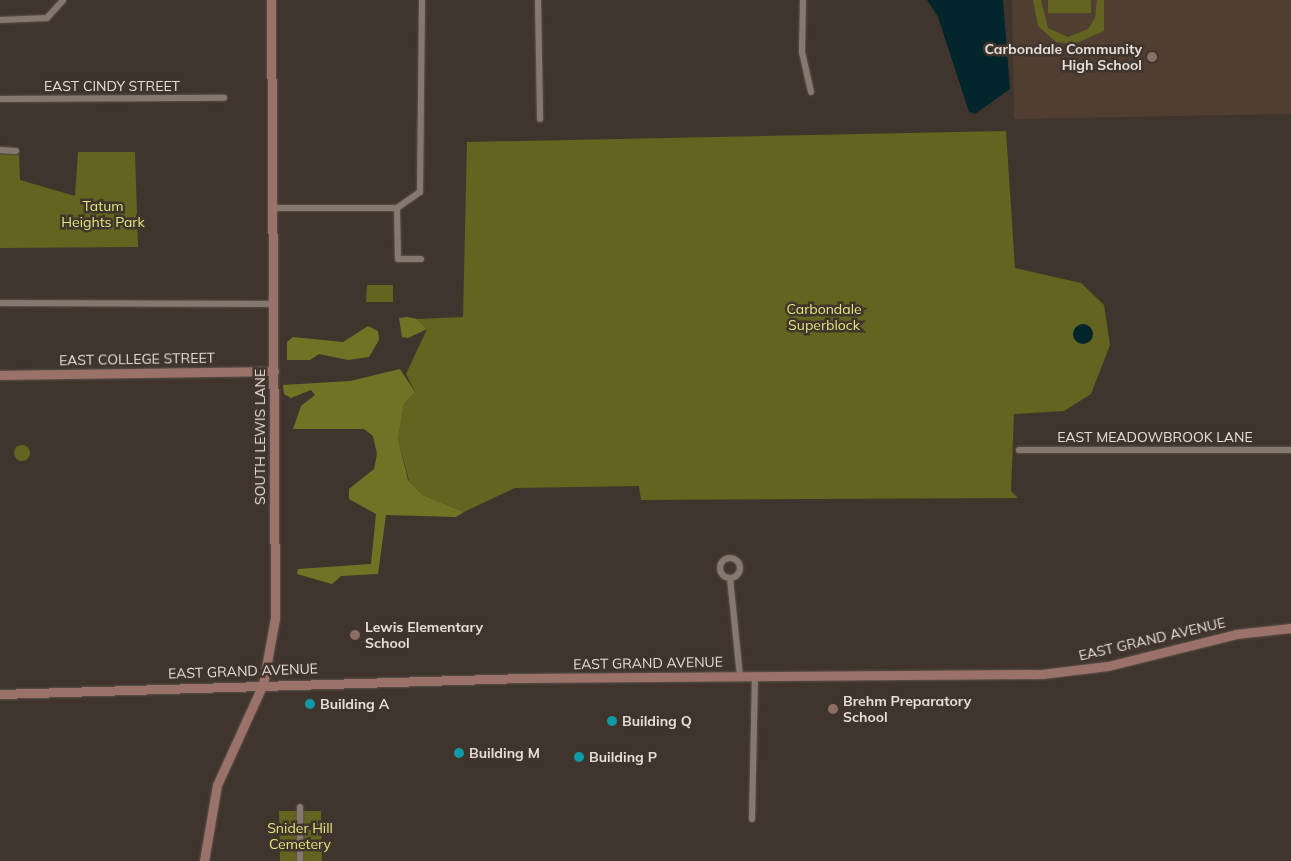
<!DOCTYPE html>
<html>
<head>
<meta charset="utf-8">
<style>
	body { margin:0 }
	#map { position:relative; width:1291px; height:861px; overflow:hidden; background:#40352d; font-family:Mulish,sans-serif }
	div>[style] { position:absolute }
	.built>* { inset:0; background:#4f3e31 }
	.green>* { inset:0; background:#63641f }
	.round { border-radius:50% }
	.forest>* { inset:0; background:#717324 }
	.water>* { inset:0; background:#02262b }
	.roads { filter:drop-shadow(0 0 1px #5c534c) drop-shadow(0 0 1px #5c534c) }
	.street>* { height:6px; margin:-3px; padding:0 3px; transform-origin:3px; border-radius:3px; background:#85786f }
	.street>.ring { margin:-3px; padding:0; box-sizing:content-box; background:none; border:6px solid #85786f; border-radius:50% }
	.secondary>* { height:9px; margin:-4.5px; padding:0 4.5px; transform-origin:4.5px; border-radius:4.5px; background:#9b726a }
	.dots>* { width:14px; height:14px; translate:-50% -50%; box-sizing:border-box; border:2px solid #40352d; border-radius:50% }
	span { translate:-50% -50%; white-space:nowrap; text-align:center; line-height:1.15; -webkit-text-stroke:5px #40352d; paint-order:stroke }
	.poi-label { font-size:14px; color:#e4ddd8; font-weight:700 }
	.right { translate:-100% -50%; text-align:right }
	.left { translate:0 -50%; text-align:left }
	.street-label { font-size:14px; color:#e4ddd8 }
	.park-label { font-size:14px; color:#e2e67b }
</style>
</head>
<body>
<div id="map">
	<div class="built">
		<i style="clip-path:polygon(1012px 0,1291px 0,1291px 114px,1014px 119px)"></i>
	</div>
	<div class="green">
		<i style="clip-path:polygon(1033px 0,1041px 0,1048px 28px,1068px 37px,1088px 29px,1095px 18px,1097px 0,1104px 0,1104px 31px,1074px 44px,1056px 42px,1038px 26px)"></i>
		<i style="clip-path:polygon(1048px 0,1091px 0,1091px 13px,1048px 13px)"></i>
		<i style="clip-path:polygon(1006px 131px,1015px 268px,1081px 283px,1104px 305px,1110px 345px,1091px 394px,1064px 411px,1014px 414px,1011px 491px,1018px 498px,641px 500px,639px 486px,515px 488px,464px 512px,423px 495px,409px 481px,398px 439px,404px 404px,415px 392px,406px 374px,427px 329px,417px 319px,463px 317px,467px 142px)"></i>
		<i style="clip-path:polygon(78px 152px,135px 152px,138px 247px,0 248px,0 154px,19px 155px,20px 180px,75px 196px)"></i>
		<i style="clip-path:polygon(367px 285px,393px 285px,393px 302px,366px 302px)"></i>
		<i class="round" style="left:14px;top:445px;width:16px;height:16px"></i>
		<i style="clip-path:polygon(279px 811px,321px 811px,322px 861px,280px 861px)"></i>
	</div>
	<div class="forest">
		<i style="clip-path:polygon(407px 317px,417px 319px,427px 329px,408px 338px,402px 337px,399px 318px)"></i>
		<i style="clip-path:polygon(368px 326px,378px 331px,379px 340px,369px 357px,348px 360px,319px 354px,310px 360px,287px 360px,287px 342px,293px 337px,343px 342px)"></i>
		<i style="clip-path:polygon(400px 369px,415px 392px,404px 404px,398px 439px,408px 480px,423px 495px,464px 512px,456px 517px,386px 515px,378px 574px,341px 576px,332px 584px,297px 574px,298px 569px,371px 564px,376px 514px,349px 499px,349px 489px,374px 469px,377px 454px,373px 436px,364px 429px,293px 429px,301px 406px,315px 395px,311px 390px,291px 398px,284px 394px,283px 385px,350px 381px)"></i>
	</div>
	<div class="water">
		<i style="clip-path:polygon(927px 0,1003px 0,1010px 89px,975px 114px,969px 112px,938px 17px)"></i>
		<i class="round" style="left:1073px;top:324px;width:20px;height:20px"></i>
	</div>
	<div class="roads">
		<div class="street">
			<i style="left:538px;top:0;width:119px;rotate:89deg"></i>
			<i style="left:803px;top:0;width:52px;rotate:91.1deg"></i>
			<i style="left:802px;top:52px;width:41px;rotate:77.3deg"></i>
			<i style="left:0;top:20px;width:47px;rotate:-2.4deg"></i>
			<i style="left:47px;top:18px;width:24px;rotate:-48deg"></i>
			<i style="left:0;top:99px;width:224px;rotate:-0.3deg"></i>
			<i style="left:0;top:150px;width:16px;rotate:4deg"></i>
			<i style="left:274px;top:208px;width:123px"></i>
			<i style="left:397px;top:208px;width:28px;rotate:-35deg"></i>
			<i style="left:420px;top:192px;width:192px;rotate:-89.4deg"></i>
			<i style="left:397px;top:208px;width:51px;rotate:88.9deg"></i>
			<i style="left:398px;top:259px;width:23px"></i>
			<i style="left:0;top:303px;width:274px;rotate:0.2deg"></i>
			<i style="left:1019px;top:450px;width:272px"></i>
			<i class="ring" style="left:720px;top:558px;width:14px;height:14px"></i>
			<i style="left:730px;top:578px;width:99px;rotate:84.2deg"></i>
			<i style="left:752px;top:819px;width:142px;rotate:-88.8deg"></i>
			<i style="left:300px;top:861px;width:54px;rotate:-90deg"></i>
		</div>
		<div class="secondary">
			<i style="left:0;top:375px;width:274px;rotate:-0.8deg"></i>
			<i style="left:0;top:694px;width:525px;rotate:-1.75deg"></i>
			<i style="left:525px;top:678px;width:517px;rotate:-0.44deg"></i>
			<i style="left:1042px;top:674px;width:66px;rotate:-6.9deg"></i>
			<i style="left:1108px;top:666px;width:132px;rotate:-14deg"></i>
			<i style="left:1236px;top:634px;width:55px;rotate:-6.2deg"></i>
			<i style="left:204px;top:861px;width:77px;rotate:-80.3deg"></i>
			<i style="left:217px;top:785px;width:111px;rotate:-65.5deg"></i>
			<i style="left:263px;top:684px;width:67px;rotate:-79.7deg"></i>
			<i style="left:275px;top:618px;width:618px;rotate:-90.37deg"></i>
		</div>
	</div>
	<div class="dots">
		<i style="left:1152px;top:57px;background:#8d6e63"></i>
		<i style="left:355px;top:635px;background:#8d6e63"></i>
		<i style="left:310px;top:704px;background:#0f9aa8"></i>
		<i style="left:833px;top:709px;background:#8d6e63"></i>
		<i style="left:612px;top:721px;background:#0f9aa8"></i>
		<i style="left:459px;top:753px;background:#0f9aa8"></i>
		<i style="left:579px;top:757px;background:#0f9aa8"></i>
	</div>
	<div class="poi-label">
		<span class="right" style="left:1142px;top:57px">Carbondale Community<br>High School</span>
		<span class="left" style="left:365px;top:635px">Lewis Elementary<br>School</span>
		<span class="left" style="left:843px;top:709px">Brehm Preparatory<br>School</span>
		<span class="left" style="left:320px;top:704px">Building A</span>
		<span class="left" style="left:622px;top:721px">Building Q</span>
		<span class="left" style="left:469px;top:753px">Building M</span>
		<span class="left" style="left:589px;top:757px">Building P</span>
	</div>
	<div class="street-label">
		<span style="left:112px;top:86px">EAST CINDY STREET</span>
		<span style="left:137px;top:359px;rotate:-1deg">EAST COLLEGE STREET</span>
		<span style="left:260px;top:437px;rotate:-90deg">SOUTH LEWIS LANE</span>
		<span style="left:1155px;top:437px">EAST MEADOWBROOK LANE</span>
		<span style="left:1152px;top:639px;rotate:-13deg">EAST GRAND AVENUE</span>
		<span style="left:648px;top:663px;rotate:-1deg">EAST GRAND AVENUE</span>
		<span style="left:243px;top:671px;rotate:-2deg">EAST GRAND AVENUE</span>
	</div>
	<div class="park-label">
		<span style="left:103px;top:214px">Tatum<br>Heights Park</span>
		<span style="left:824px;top:317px">Carbondale<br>Superblock</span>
		<span style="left:300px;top:836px">Snider Hill<br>Cemetery</span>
	</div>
</div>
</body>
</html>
